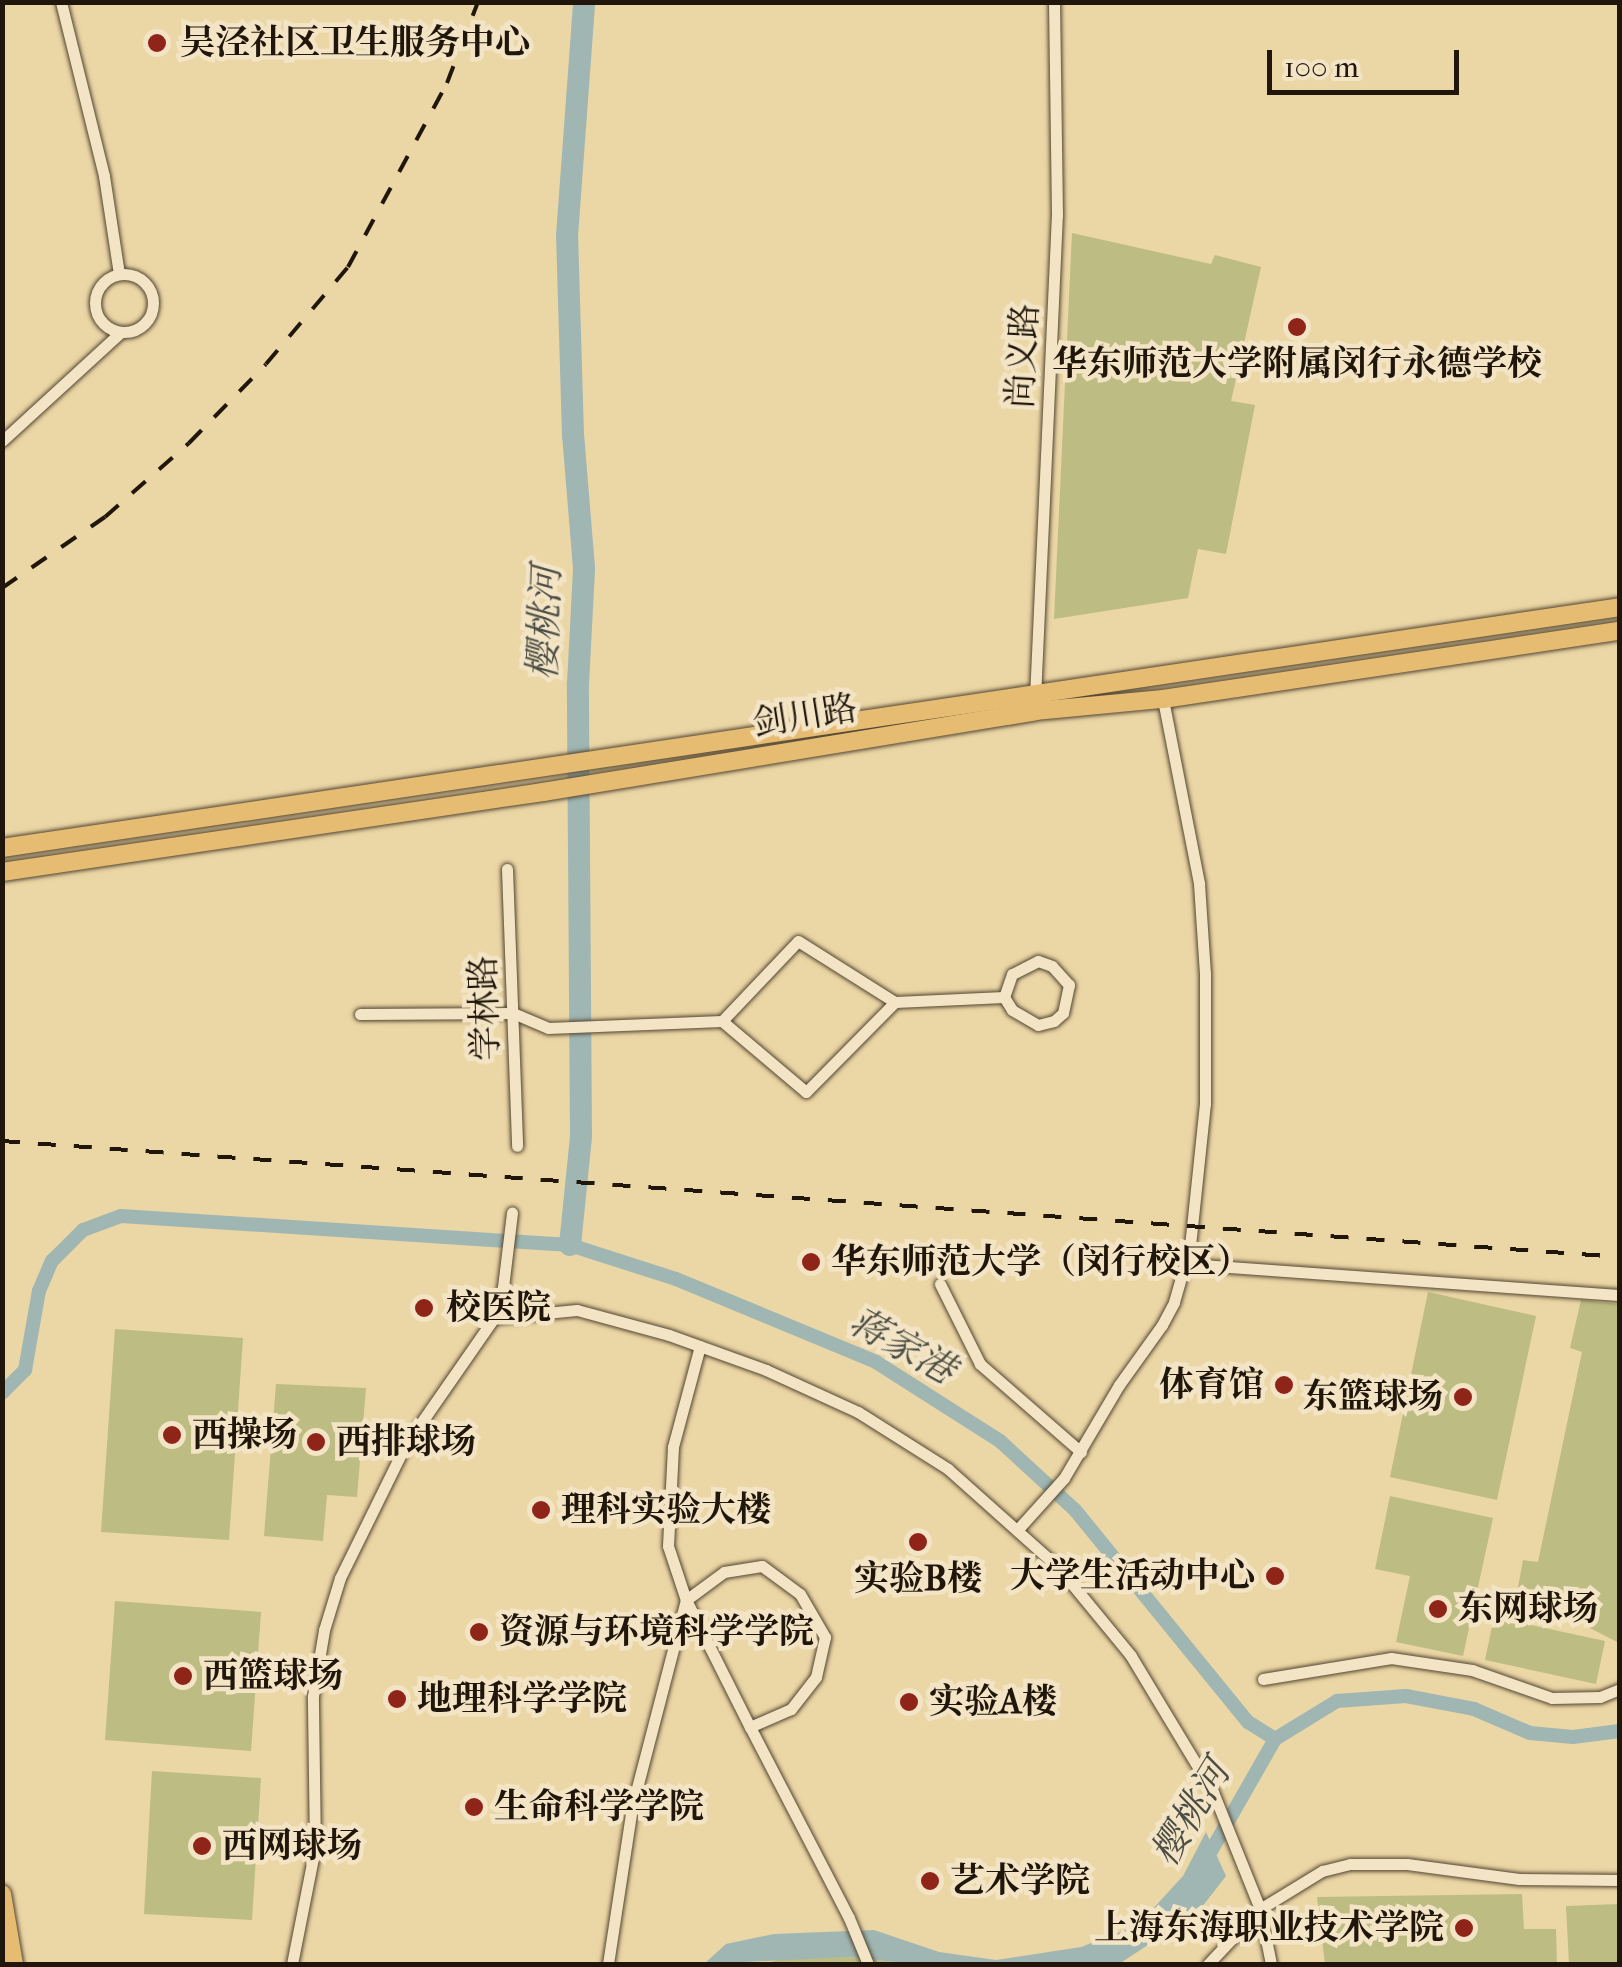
<!DOCTYPE html>
<html>
<head>
<meta charset="utf-8">
<style>
	body { margin:0 }
	#map { position:relative; width:1622px; height:1967px; overflow:hidden; background:#ebd6a5; font-family:"IM FELL French Canon","Noto Serif SC",serif }
	div>[style] { position:absolute }
	.green>* { inset:0; background:#bdbc82 }
	.water>* { inset:0; background:#9fb6b3 }
	.canal>* { height:14px; margin:-7px; padding:0 7px; transform-origin:7px; border-radius:7px; background:#9fb6b3 }
	.river>* { height:22px; margin:-11px; padding:0 11px; transform-origin:11px; border-radius:11px; background:#9fb6b3 }
	.roads { filter:drop-shadow(0 0 2px #534632) drop-shadow(0 0 2px #534632) }
	.street>* { height:11px; margin:-5.5px; padding:0 5.5px; transform-origin:5.5px; border-radius:5.5px; background:#f2e4c4 }
	.street>.ring { margin:-5.5px; padding:0; box-sizing:content-box; background:none; border:11px solid #f2e4c4; border-radius:50% }
	.primary>* { height:18px; margin:-9px; padding:0 9px; transform-origin:9px; border-radius:9px; background:#e6bb72 }
	.rail>* { height:4px; margin-top:-2px; transform-origin:0; background:repeating-linear-gradient(90deg,#20160b 0 18px,transparent 0 36px) }
	.dots>* { width:28px; height:28px; translate:-50% -50%; box-sizing:border-box; border:5px solid #f2e4c4; border-radius:50% }
	span { translate:-50% -50%; white-space:nowrap; text-align:center; line-height:1.15; -webkit-text-stroke:9px #f2e4c4; paint-order:stroke }
	.poi-label { font-size:35px; color:#20160b; font-weight:700 }
	.left { translate:0 -50%; text-align:left }
	.right { translate:-100% -50%; text-align:right }
	.street-label { font-size:35px; color:#20160b }
	.water-label { font-size:38px; color:#4c4e46; font-style:italic }
	.frame { position:absolute; inset:0; border:5px solid #20160b; pointer-events:none }
	.scale { position:absolute; left:1267px; top:50px; width:192px; height:45px; box-sizing:border-box; border:5px solid #20160b; border-top:0; padding-left:12px; font-size:30px; line-height:35px; white-space:nowrap; color:#20160b; -webkit-text-stroke:8px #f2e4c4; paint-order:stroke }
</style>
</head>
<body>
<div id="map">
	<div class="green">
		<i style="clip-path:polygon(1072px 233px,1211px 264px,1215px 255px,1261px 267px,1231px 401px,1255px 405px,1226px 554px,1198px 549px,1188px 598px,1054px 619px)"></i>
		<i style="clip-path:polygon(1428px 1292px,1536px 1316px,1497px 1500px,1390px 1477px)"></i>
		<i style="clip-path:polygon(1581px 1300px,1619px 1304px,1619px 1643px,1588px 1627px,1563px 1597px,1518px 1587px,1523px 1560px,1538px 1562px,1582px 1352px,1570px 1348px)"></i>
		<i style="clip-path:polygon(115px 1329px,243px 1338px,229px 1540px,101px 1532px)"></i>
		<i style="clip-path:polygon(276px 1384px,366px 1388px,357px 1497px,327px 1495px,323px 1541px,264px 1536px)"></i>
		<i style="clip-path:polygon(1390px 1496px,1493px 1518px,1463px 1656px,1396px 1642px,1410px 1576px,1375px 1569px)"></i>
		<i style="clip-path:polygon(115px 1601px,261px 1612px,251px 1751px,105px 1740px)"></i>
		<i style="clip-path:polygon(1494px 1617px,1605px 1641px,1596px 1684px,1485px 1660px)"></i>
		<i style="clip-path:polygon(152px 1771px,261px 1778px,252px 1920px,144px 1914px)"></i>
		<i style="clip-path:polygon(1522px 1894px,1524px 1929px,1556px 1929px,1557px 1964px,1325px 1964px,1317px 1897px)"></i>
		<i style="clip-path:polygon(1619px 1904px,1619px 1964px,1569px 1964px,1566px 1906px)"></i>
		<i style="clip-path:polygon(848px 1957px,914px 1964px,765px 1964px,784px 1958px)"></i>
	</div>
	<div class="water">
		<i style="clip-path:polygon(1206px 1832px,1226px 1876px,1198px 1912px,1119px 1964px,914px 1964px,848px 1957px,704px 1964px,726px 1944px,774px 1934px,874px 1930px,939px 1952px,996px 1960px,1081px 1947px,1138px 1925px,1183px 1876px)"></i>
	</div>
	<div class="canal">
		<i style="left:2px;top:1393px;width:33px;rotate:-45deg"></i>
		<i style="left:25px;top:1370px;width:80px;rotate:-80deg"></i>
		<i style="left:39px;top:1291px;width:33px;rotate:-67deg"></i>
		<i style="left:52px;top:1261px;width:44px;rotate:-45deg"></i>
		<i style="left:83px;top:1230px;width:40px;rotate:-20.2deg"></i>
		<i style="left:121px;top:1216px;width:450px;rotate:3.7deg"></i>
		<i style="left:570px;top:1245px;width:111px;rotate:17.8deg"></i>
		<i style="left:676px;top:1279px;width:217px;rotate:22.5deg"></i>
		<i style="left:876px;top:1362px;width:147px;rotate:32.5deg"></i>
		<i style="left:1000px;top:1441px;width:102px;rotate:42.6deg"></i>
		<i style="left:1075px;top:1510px;width:274px;rotate:50.8deg"></i>
		<i style="left:1248px;top:1722px;width:32px;rotate:32deg"></i>
		<i style="left:1275px;top:1739px;width:73px;rotate:-31.5deg"></i>
		<i style="left:1337px;top:1701px;width:69px;rotate:-4.1deg"></i>
		<i style="left:1406px;top:1696px;width:69px;rotate:10.8deg"></i>
		<i style="left:1474px;top:1709px;width:61px;rotate:23.2deg"></i>
		<i style="left:1530px;top:1733px;width:43px;rotate:5.3deg"></i>
		<i style="left:1573px;top:1737px;width:47px;rotate:-7.3deg"></i>
		<i style="left:1206px;top:1860px;width:139px;rotate:-60.3deg"></i>
	</div>
	<div class="river">
		<i style="left:570px;top:1245px;width:110px;rotate:-84.2deg"></i>
		<i style="left:581px;top:1136px;width:452px;rotate:-90.4deg"></i>
		<i style="left:578px;top:684px;width:116px;rotate:-87deg"></i>
		<i style="left:584px;top:568px;width:133px;rotate:-94.7deg"></i>
		<i style="left:573px;top:435px;width:199px;rotate:-91.7deg"></i>
		<i style="left:567px;top:236px;width:235px;rotate:-85.8deg"></i>
	</div>
	<div class="roads">
		<div class="street">
			<i style="left:61px;top:2px;width:179px;rotate:76.1deg"></i>
			<i style="left:104px;top:176px;width:99px;rotate:81.3deg"></i>
			<i class="ring" style="left:95px;top:274px;width:47px;height:47px"></i>
			<i style="left:2px;top:441px;width:160px;rotate:-42.5deg"></i>
			<i style="left:1035px;top:698px;width:484px;rotate:-87.4deg"></i>
			<i style="left:1057px;top:215px;width:213px;rotate:-90.8deg"></i>
			<i style="left:507px;top:869px;width:277px;rotate:87.9deg"></i>
			<i style="left:360px;top:1014px;width:153px;rotate:-0.4deg"></i>
			<i style="left:513px;top:1013px;width:38px;rotate:23deg"></i>
			<i style="left:548px;top:1028px;width:174px;rotate:-2.3deg"></i>
			<i style="left:722px;top:1021px;width:110px;rotate:40.2deg"></i>
			<i style="left:806px;top:1092px;width:127px;rotate:-45.3deg"></i>
			<i style="left:722px;top:1021px;width:110px;rotate:-46.5deg"></i>
			<i style="left:798px;top:941px;width:115px;rotate:32.2deg"></i>
			<i style="left:895px;top:1002px;width:109px;rotate:-2.6deg"></i>
			<i style="left:1004px;top:997px;width:15px;rotate:58deg"></i>
			<i style="left:1012px;top:1010px;width:30px;rotate:30deg"></i>
			<i style="left:1038px;top:1025px;width:16px;rotate:-14deg"></i>
			<i style="left:1054px;top:1021px;width:12px;rotate:-42deg"></i>
			<i style="left:1063px;top:1013px;width:29px;rotate:-78deg"></i>
			<i style="left:1069px;top:985px;width:25px;rotate:-132deg"></i>
			<i style="left:1052px;top:966px;width:15px;rotate:-160deg"></i>
			<i style="left:1038px;top:961px;width:29px;rotate:153deg"></i>
			<i style="left:1012px;top:974px;width:24px;rotate:109deg"></i>
			<i style="left:1186px;top:1264px;width:435px;rotate:4.1deg"></i>
			<i style="left:940px;top:1284px;width:89px;rotate:63.4deg"></i>
			<i style="left:980px;top:1364px;width:134px;rotate:41.1deg"></i>
			<i style="left:494px;top:1318px;width:83px;rotate:-5.5deg"></i>
			<i style="left:577px;top:1310px;width:95px;rotate:15.2deg"></i>
			<i style="left:669px;top:1335px;width:103px;rotate:19.8deg"></i>
			<i style="left:766px;top:1370px;width:101px;rotate:24.5deg"></i>
			<i style="left:858px;top:1412px;width:107px;rotate:32.3deg"></i>
			<i style="left:948px;top:1469px;width:147px;rotate:41.7deg"></i>
			<i style="left:1058px;top:1567px;width:115px;rotate:50.6deg"></i>
			<i style="left:1131px;top:1656px;width:159px;rotate:58.9deg"></i>
			<i style="left:1213px;top:1792px;width:126px;rotate:68.1deg"></i>
			<i style="left:1260px;top:1909px;width:56px;rotate:78.7deg"></i>
			<i style="left:700px;top:1346px;width:105px;rotate:105deg"></i>
			<i style="left:673px;top:1447px;width:99px;rotate:92.9deg"></i>
			<i style="left:668px;top:1546px;width:57px;rotate:71.6deg"></i>
			<i style="left:686px;top:1600px;width:142px;rotate:63.3deg"></i>
			<i style="left:1019px;top:1528px;width:67px;rotate:-48deg"></i>
			<i style="left:1064px;top:1478px;width:108px;rotate:-59.4deg"></i>
			<i style="left:1119px;top:1385px;width:74px;rotate:-54.4deg"></i>
			<i style="left:1162px;top:1325px;width:26px;rotate:-62deg"></i>
			<i style="left:1174px;top:1302px;width:58px;rotate:-74.1deg"></i>
			<i style="left:1190px;top:1246px;width:143px;rotate:-84deg"></i>
			<i style="left:1205px;top:1104px;width:130px;rotate:-90deg"></i>
			<i style="left:1205px;top:974px;width:91px;rotate:-93.8deg"></i>
			<i style="left:1199px;top:883px;width:187px;rotate:-101.1deg"></i>
			<i style="left:1263px;top:1679px;width:130px;rotate:-9.3deg"></i>
			<i style="left:1391px;top:1658px;width:82px;rotate:8.4deg"></i>
			<i style="left:1472px;top:1670px;width:85px;rotate:19.3deg"></i>
			<i style="left:1552px;top:1698px;width:48px;rotate:-1.2deg"></i>
			<i style="left:1600px;top:1697px;width:22px;rotate:-22deg"></i>
			<i style="left:292px;top:1964px;width:118px;rotate:-78.8deg"></i>
			<i style="left:315px;top:1848px;width:152px;rotate:-90.8deg"></i>
			<i style="left:313px;top:1696px;width:67px;rotate:-80.5deg"></i>
			<i style="left:324px;top:1630px;width:54px;rotate:-72.9deg"></i>
			<i style="left:340px;top:1578px;width:147px;rotate:-63.8deg"></i>
			<i style="left:405px;top:1446px;width:156px;rotate:-55.2deg"></i>
			<i style="left:494px;top:1318px;width:32px;rotate:-74deg"></i>
			<i style="left:503px;top:1287px;width:75px;rotate:-83.1deg"></i>
			<i style="left:608px;top:1964px;width:159px;rotate:-81.3deg"></i>
			<i style="left:632px;top:1807px;width:214px;rotate:-75.4deg"></i>
			<i style="left:686px;top:1600px;width:47px;rotate:-36.4deg"></i>
			<i style="left:724px;top:1572px;width:38px;rotate:-9deg"></i>
			<i style="left:762px;top:1566px;width:47px;rotate:36.4deg"></i>
			<i style="left:800px;top:1594px;width:50px;rotate:59.8deg"></i>
			<i style="left:825px;top:1637px;width:41px;rotate:102.7deg"></i>
			<i style="left:816px;top:1677px;width:41px;rotate:128deg"></i>
			<i style="left:791px;top:1709px;width:45px;rotate:156.3deg"></i>
			<i style="left:750px;top:1727px;width:215px;rotate:62.6deg"></i>
			<i style="left:849px;top:1918px;width:50px;rotate:67.6deg"></i>
			<i style="left:1208px;top:1964px;width:76px;rotate:-46.6deg"></i>
			<i style="left:1260px;top:1909px;width:73px;rotate:-31.5deg"></i>
			<i style="left:1322px;top:1871px;width:29px;rotate:-14deg"></i>
			<i style="left:1350px;top:1864px;width:57px"></i>
			<i style="left:1407px;top:1864px;width:113px;rotate:7.6deg"></i>
			<i style="left:1519px;top:1879px;width:101px;rotate:0.6deg"></i>
		</div>
		<div class="primary">
			<i style="left:2px;top:848px;width:1636px;rotate:-8.47deg"></i>
			<i style="left:2px;top:872px;width:547px;rotate:-8.41deg"></i>
			<i style="left:543px;top:792px;width:499px;rotate:-9.3deg"></i>
			<i style="left:1035px;top:711px;width:129px;rotate:-5.4deg"></i>
			<i style="left:1163px;top:699px;width:462px;rotate:-8.5deg"></i>
			<i style="left:2px;top:1894px;width:71px;rotate:80.3deg"></i>
		</div>
	</div>
	<div class="rail">
		<i style="left:2px;top:588px;width:125px;rotate:-34.6deg"></i>
		<i style="left:105px;top:517px;width:112px;rotate:-41.4deg"></i>
		<i style="left:189px;top:443px;width:110px;rotate:-45.7deg"></i>
		<i style="left:266px;top:364px;width:127px;rotate:-49.8deg"></i>
		<i style="left:348px;top:267px;width:209px;rotate:-61.7deg"></i>
		<i style="left:447px;top:83px;width:87px;rotate:-69.1deg"></i>
		<i style="left:2px;top:1141px;width:1622px;rotate:4.1deg"></i>
	</div>
	<div class="dots">
		<i style="left:157px;top:43px;background:#8f2418"></i>
		<i style="left:1297px;top:327px;background:#8f2418"></i>
		<i style="left:811px;top:1262px;background:#8f2418"></i>
		<i style="left:424px;top:1308px;background:#8f2418"></i>
		<i style="left:1284px;top:1385px;background:#8f2418"></i>
		<i style="left:1463px;top:1397px;background:#8f2418"></i>
		<i style="left:172px;top:1435px;background:#8f2418"></i>
		<i style="left:316px;top:1442px;background:#8f2418"></i>
		<i style="left:541px;top:1510px;background:#8f2418"></i>
		<i style="left:918px;top:1542px;background:#8f2418"></i>
		<i style="left:1275px;top:1576px;background:#8f2418"></i>
		<i style="left:1438px;top:1609px;background:#8f2418"></i>
		<i style="left:479px;top:1632px;background:#8f2418"></i>
		<i style="left:183px;top:1676px;background:#8f2418"></i>
		<i style="left:397px;top:1699px;background:#8f2418"></i>
		<i style="left:909px;top:1702px;background:#8f2418"></i>
		<i style="left:474px;top:1807px;background:#8f2418"></i>
		<i style="left:202px;top:1846px;background:#8f2418"></i>
		<i style="left:930px;top:1881px;background:#8f2418"></i>
		<i style="left:1464px;top:1928px;background:#8f2418"></i>
	</div>
	<div class="poi-label">
		<span class="left" style="left:180px;top:43px">吴泾社区卫生服务中心</span>
		<span style="left:1297px;top:364px">华东师范大学附属闵行永德学校</span>
		<span class="left" style="left:831px;top:1262px">华东师范大学（闵行校区）</span>
		<span class="left" style="left:446px;top:1308px">校医院</span>
		<span class="right" style="left:1264px;top:1385px">体育馆</span>
		<span class="right" style="left:1443px;top:1397px">东篮球场</span>
		<span class="left" style="left:192px;top:1435px">西操场</span>
		<span class="left" style="left:336px;top:1442px">西排球场</span>
		<span class="left" style="left:561px;top:1510px">理科实验大楼</span>
		<span class="right" style="left:1255px;top:1576px">大学生活动中心</span>
		<span style="left:918px;top:1579px">实验B楼</span>
		<span class="left" style="left:1458px;top:1609px">东网球场</span>
		<span class="left" style="left:499px;top:1632px">资源与环境科学学院</span>
		<span class="left" style="left:203px;top:1676px">西篮球场</span>
		<span class="left" style="left:417px;top:1699px">地理科学学院</span>
		<span class="left" style="left:929px;top:1702px">实验A楼</span>
		<span class="left" style="left:494px;top:1807px">生命科学学院</span>
		<span class="left" style="left:222px;top:1846px">西网球场</span>
		<span class="left" style="left:950px;top:1881px">艺术学院</span>
		<span class="right" style="left:1444px;top:1928px">上海东海职业技术学院</span>
	</div>
	<div class="street-label">
		<span style="left:1023px;top:356px;rotate:-87deg">尚义路</span>
		<span style="left:805px;top:716px;rotate:-9deg">剑川路</span>
		<span style="left:485px;top:1008px;rotate:-92deg">学林路</span>
	</div>
	<div class="water-label">
		<span style="left:545px;top:623px;rotate:-88deg">樱桃河</span>
		<span style="left:902px;top:1346px;rotate:29deg">蒋家港</span>
		<span style="left:1191px;top:1813px;rotate:-59deg">樱桃河</span>
	</div>
	<div class="frame"></div>
	<div class="scale">100 m</div>
</div>
</body>
</html>
